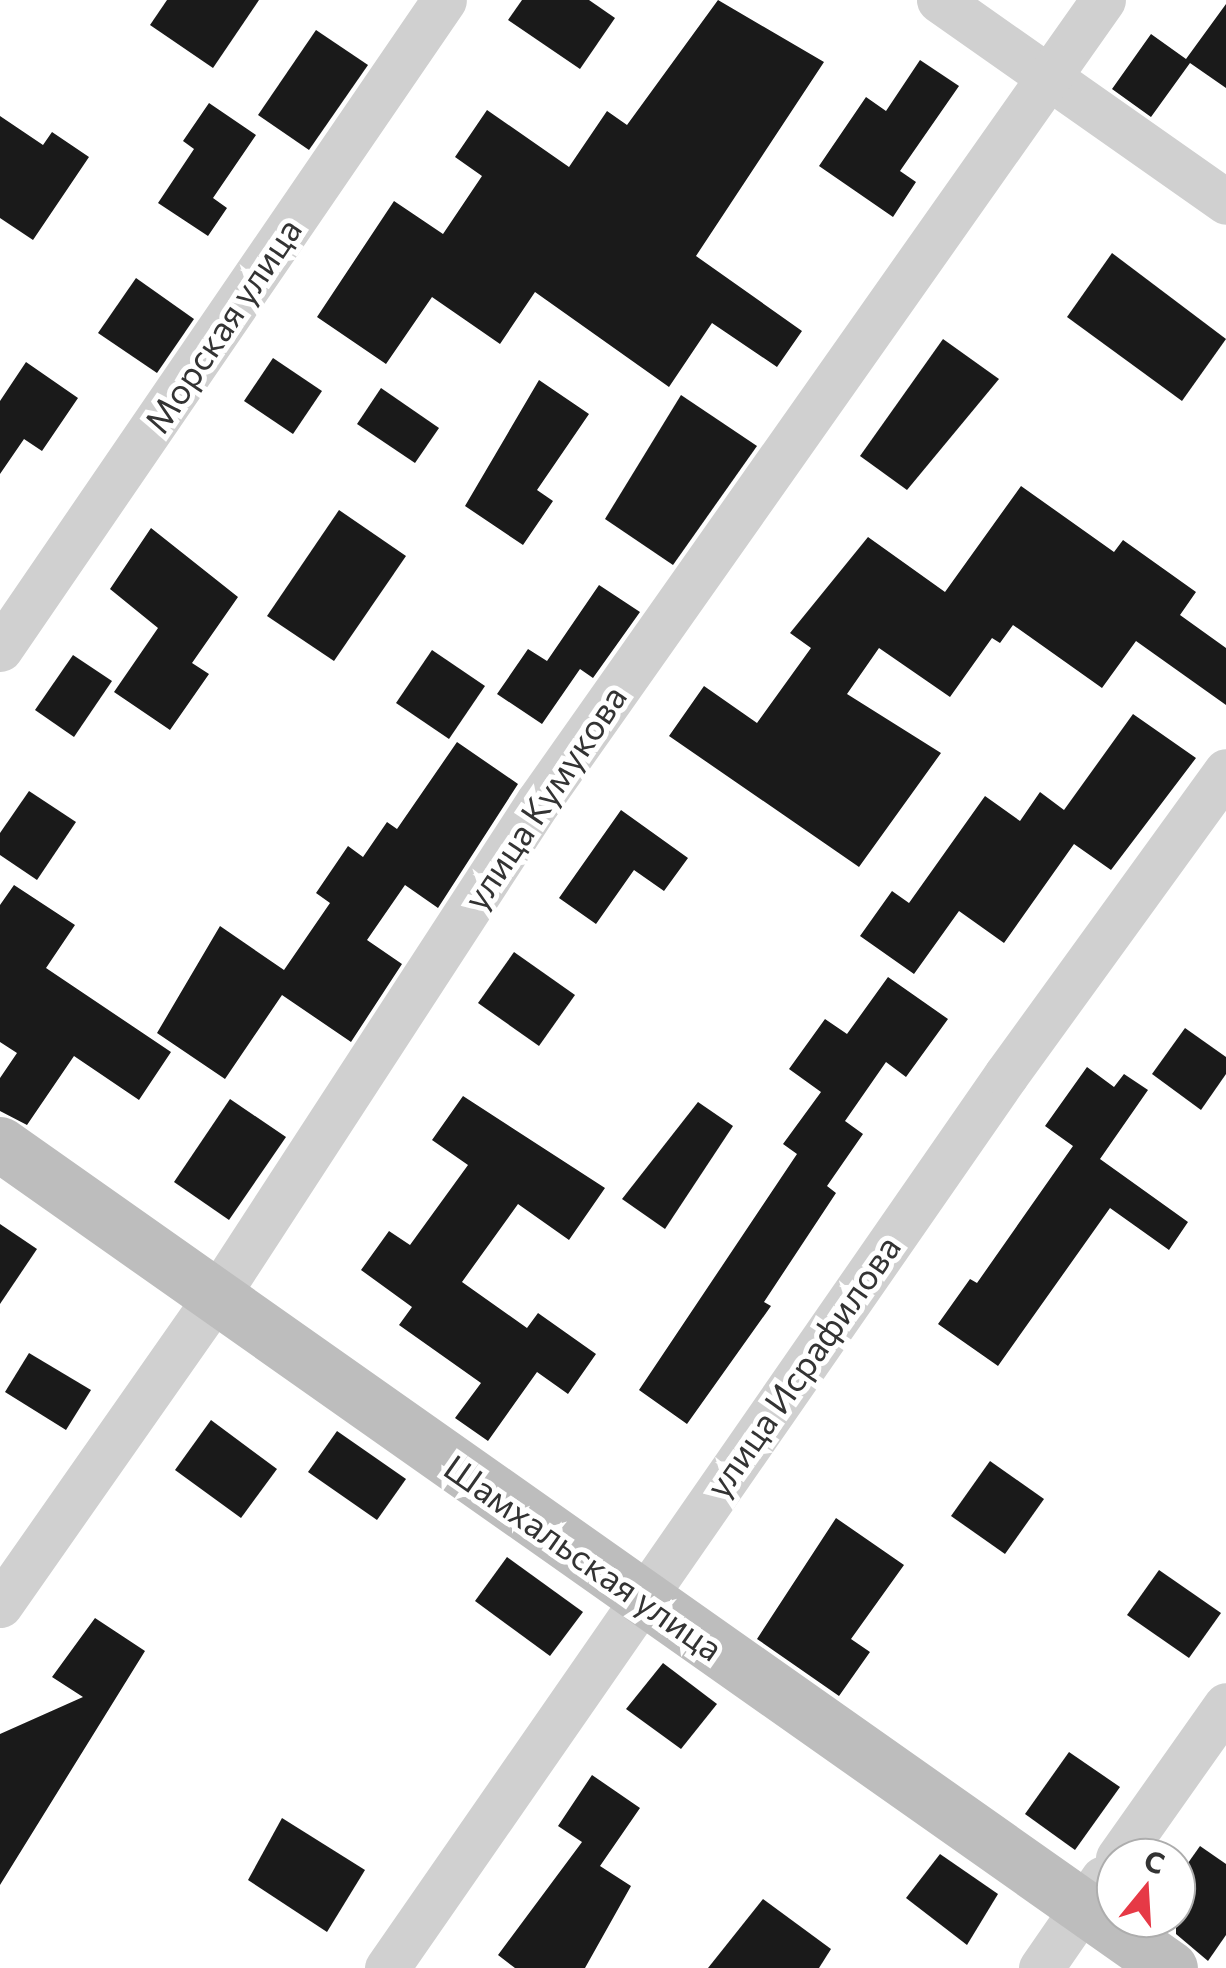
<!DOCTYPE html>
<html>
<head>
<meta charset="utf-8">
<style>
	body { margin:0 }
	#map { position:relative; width:1226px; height:1968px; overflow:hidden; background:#fff; font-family:Commissioner,sans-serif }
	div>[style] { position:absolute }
	.building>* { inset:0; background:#1a1a1a }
	.street>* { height:45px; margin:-22.5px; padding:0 22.5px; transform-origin:22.5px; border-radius:22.5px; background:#d0d0d0 }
	.secondary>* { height:55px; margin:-27.5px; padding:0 27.5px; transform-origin:27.5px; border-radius:27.5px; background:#bdbdbd }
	span { translate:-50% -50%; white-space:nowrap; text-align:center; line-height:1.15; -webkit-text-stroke:10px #fff; paint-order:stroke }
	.street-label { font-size:35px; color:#333 }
	.north { position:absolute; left:1096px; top:1838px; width:100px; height:100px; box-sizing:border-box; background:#fff; border:2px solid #adadad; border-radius:50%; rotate:18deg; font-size:28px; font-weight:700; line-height:40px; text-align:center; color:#333 }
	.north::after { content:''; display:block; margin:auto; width:35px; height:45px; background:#e63946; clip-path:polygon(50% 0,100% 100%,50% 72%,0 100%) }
</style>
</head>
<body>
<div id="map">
	<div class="building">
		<i style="clip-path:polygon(167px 0,259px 0,213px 68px,150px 25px)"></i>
		<i style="clip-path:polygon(522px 0,589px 0,615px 18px,580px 69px,508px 20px)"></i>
		<i style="clip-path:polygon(718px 0,824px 62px,696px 256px,802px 331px,777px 367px,712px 323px,669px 387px,535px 292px,500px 344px,432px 297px,386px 364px,317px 317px,394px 201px,443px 234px,482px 176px,455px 157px,487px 110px,569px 167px,607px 111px,627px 125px)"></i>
		<i style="clip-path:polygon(1226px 4px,1226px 88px,1190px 63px,1151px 117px,1112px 89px,1151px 34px,1186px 59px)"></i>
		<i style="clip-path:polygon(316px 30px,368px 65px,309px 150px,258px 115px)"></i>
		<i style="clip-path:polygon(920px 60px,959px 86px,900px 171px,916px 182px,893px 217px,819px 166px,866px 97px,886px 111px)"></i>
		<i style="clip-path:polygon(209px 103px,256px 135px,213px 198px,227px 208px,208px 236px,158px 203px,194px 149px,183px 141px)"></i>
		<i style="clip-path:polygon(0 116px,43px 145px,52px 132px,89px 157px,33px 240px,0 218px)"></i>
		<i style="clip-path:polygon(1112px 253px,1226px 339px,1182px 401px,1067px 317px)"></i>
		<i style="clip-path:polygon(136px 278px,194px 319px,157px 373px,98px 333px)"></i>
		<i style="clip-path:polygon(943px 339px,999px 379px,907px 490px,860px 456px)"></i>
		<i style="clip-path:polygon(273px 358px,322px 391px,293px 434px,244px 401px)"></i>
		<i style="clip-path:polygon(26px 362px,78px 398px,42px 451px,24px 439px,0 474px,0 401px)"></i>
		<i style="clip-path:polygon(539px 380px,589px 414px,537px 490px,553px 501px,523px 545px,465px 506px)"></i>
		<i style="clip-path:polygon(381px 388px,439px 428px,415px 463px,357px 424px)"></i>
		<i style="clip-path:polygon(681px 395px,757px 446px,673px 565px,605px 519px)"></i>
		<i style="clip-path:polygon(1021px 486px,1114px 552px,1123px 540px,1196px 592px,1180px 615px,1226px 648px,1226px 705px,1136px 641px,1102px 688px,1013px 625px,1000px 643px,992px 638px,950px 697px,879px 648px,847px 694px,941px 753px,859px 867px,669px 736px,704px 686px,757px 723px,811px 648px,790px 633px,868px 537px,945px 592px)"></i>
		<i style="clip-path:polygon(339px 510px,406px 556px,334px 661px,267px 616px)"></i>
		<i style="clip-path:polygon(151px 528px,238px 597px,192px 663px,209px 674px,170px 730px,114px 692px,158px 628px,110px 589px)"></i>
		<i style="clip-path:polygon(599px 585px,640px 612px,593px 678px,580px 669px,542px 724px,497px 694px,528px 649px,547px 661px)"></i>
		<i style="clip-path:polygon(432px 650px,485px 686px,449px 739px,396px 703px)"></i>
		<i style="clip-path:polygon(73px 655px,112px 681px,74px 737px,35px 710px)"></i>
		<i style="clip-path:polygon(1133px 714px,1196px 758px,1111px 870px,1074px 844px,1004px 943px,959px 911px,914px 974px,860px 936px,892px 891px,909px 903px,985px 796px,1020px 821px,1040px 792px,1064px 810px)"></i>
		<i style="clip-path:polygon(457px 742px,518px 784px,438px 908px,405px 885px,367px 940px,402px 964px,351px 1042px,282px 995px,225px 1079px,157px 1033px,220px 926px,284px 970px,330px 903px,316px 893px,348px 846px,363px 857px,387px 822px,397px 829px)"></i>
		<i style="clip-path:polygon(29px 791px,76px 822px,37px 880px,0 855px,0 833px)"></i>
		<i style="clip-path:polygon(621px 810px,688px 858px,664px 891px,634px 870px,596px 924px,559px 898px)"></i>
		<i style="clip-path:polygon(14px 885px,75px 925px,46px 968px,171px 1052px,139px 1100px,74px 1056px,27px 1125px,0 1111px,0 1078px,17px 1053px,0 1042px,0 905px)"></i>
		<i style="clip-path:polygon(514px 952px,575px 995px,539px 1046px,478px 1003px)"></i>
		<i style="clip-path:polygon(888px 977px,948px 1019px,906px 1077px,886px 1062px,845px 1121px,863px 1134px,827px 1186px,836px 1193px,764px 1302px,771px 1306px,687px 1424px,639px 1390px,797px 1154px,783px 1144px,821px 1092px,789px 1069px,825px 1019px,847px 1034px)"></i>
		<i style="clip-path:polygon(1185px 1028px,1226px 1057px,1226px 1074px,1201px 1110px,1152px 1074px)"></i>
		<i style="clip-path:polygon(1087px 1067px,1114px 1087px,1124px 1074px,1148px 1090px,1100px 1159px,1188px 1222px,1169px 1250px,1110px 1208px,998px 1366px,938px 1324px,970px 1279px,977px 1283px,1073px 1146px,1045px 1126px)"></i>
		<i style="clip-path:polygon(463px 1096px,605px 1188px,569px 1240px,518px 1204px,462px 1282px,527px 1328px,538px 1313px,596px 1354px,568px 1394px,537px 1372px,488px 1441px,455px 1418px,481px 1383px,399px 1325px,412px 1307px,361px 1270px,389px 1231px,410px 1245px,468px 1165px,432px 1140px)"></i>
		<i style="clip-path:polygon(230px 1099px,286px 1137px,229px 1220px,174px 1182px)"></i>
		<i style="clip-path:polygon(698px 1102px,733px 1126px,665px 1229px,622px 1199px)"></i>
		<i style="clip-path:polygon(0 1224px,37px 1249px,0 1304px)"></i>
		<i style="clip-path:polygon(29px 1353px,91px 1390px,66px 1430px,5px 1392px)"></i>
		<i style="clip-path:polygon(211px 1420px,277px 1469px,241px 1518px,175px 1470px)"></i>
		<i style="clip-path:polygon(337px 1431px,406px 1479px,377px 1520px,308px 1472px)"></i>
		<i style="clip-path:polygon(990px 1461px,1044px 1499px,1005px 1554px,951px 1516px)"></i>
		<i style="clip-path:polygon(836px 1518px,904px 1565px,851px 1639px,870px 1652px,839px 1696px,757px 1639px)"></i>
		<i style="clip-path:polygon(507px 1557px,583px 1612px,550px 1656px,475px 1601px)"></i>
		<i style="clip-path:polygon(1159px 1570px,1221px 1613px,1189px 1658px,1127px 1615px)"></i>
		<i style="clip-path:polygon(95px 1618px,145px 1651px,0 1885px,0 1734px,83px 1697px,52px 1677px)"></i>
		<i style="clip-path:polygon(663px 1663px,717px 1704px,681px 1749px,626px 1709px)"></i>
		<i style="clip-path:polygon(1069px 1752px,1120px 1787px,1075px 1850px,1025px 1814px)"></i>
		<i style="clip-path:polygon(592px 1775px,640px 1808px,600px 1866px,631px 1886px,585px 1968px,515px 1968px,498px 1955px,582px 1842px,558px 1826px)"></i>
		<i style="clip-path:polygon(282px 1818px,365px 1870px,327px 1932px,248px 1880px)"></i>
		<i style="clip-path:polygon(1200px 1846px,1226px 1864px,1226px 1935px,1208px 1961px,1176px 1934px,1176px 1880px)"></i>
		<i style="clip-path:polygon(940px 1854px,998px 1894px,967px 1945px,906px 1898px)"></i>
		<i style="clip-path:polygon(763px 1899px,831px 1949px,819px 1968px,708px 1968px)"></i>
	</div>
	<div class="street">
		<i style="left:939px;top:0;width:351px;rotate:35.1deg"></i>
		<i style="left:0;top:649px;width:786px;rotate:-55.62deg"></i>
		<i style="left:0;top:1605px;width:376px;rotate:-55deg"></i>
		<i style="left:216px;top:1297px;width:591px;rotate:-56.96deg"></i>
		<i style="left:538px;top:802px;width:981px;rotate:-54.84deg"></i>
		<i style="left:1118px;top:1858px;width:187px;rotate:-54.8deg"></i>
		<i style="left:387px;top:1968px;width:1087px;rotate:-55.27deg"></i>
		<i style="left:1006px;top:1075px;width:375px;rotate:-54.1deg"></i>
		<i style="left:1041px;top:1968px;width:109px;rotate:-55.4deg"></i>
	</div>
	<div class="secondary">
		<i style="left:0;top:1144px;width:1431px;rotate:35.16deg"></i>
	</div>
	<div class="street-label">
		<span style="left:222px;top:325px;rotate:-56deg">Морская улица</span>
		<span style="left:544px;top:797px;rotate:-56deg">улица Кумукова</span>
		<span style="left:802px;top:1366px;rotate:-55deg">улица Исрафилова</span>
		<span style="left:584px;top:1557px;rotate:35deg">Шамхальская улица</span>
	</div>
	<div class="north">С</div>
</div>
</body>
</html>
